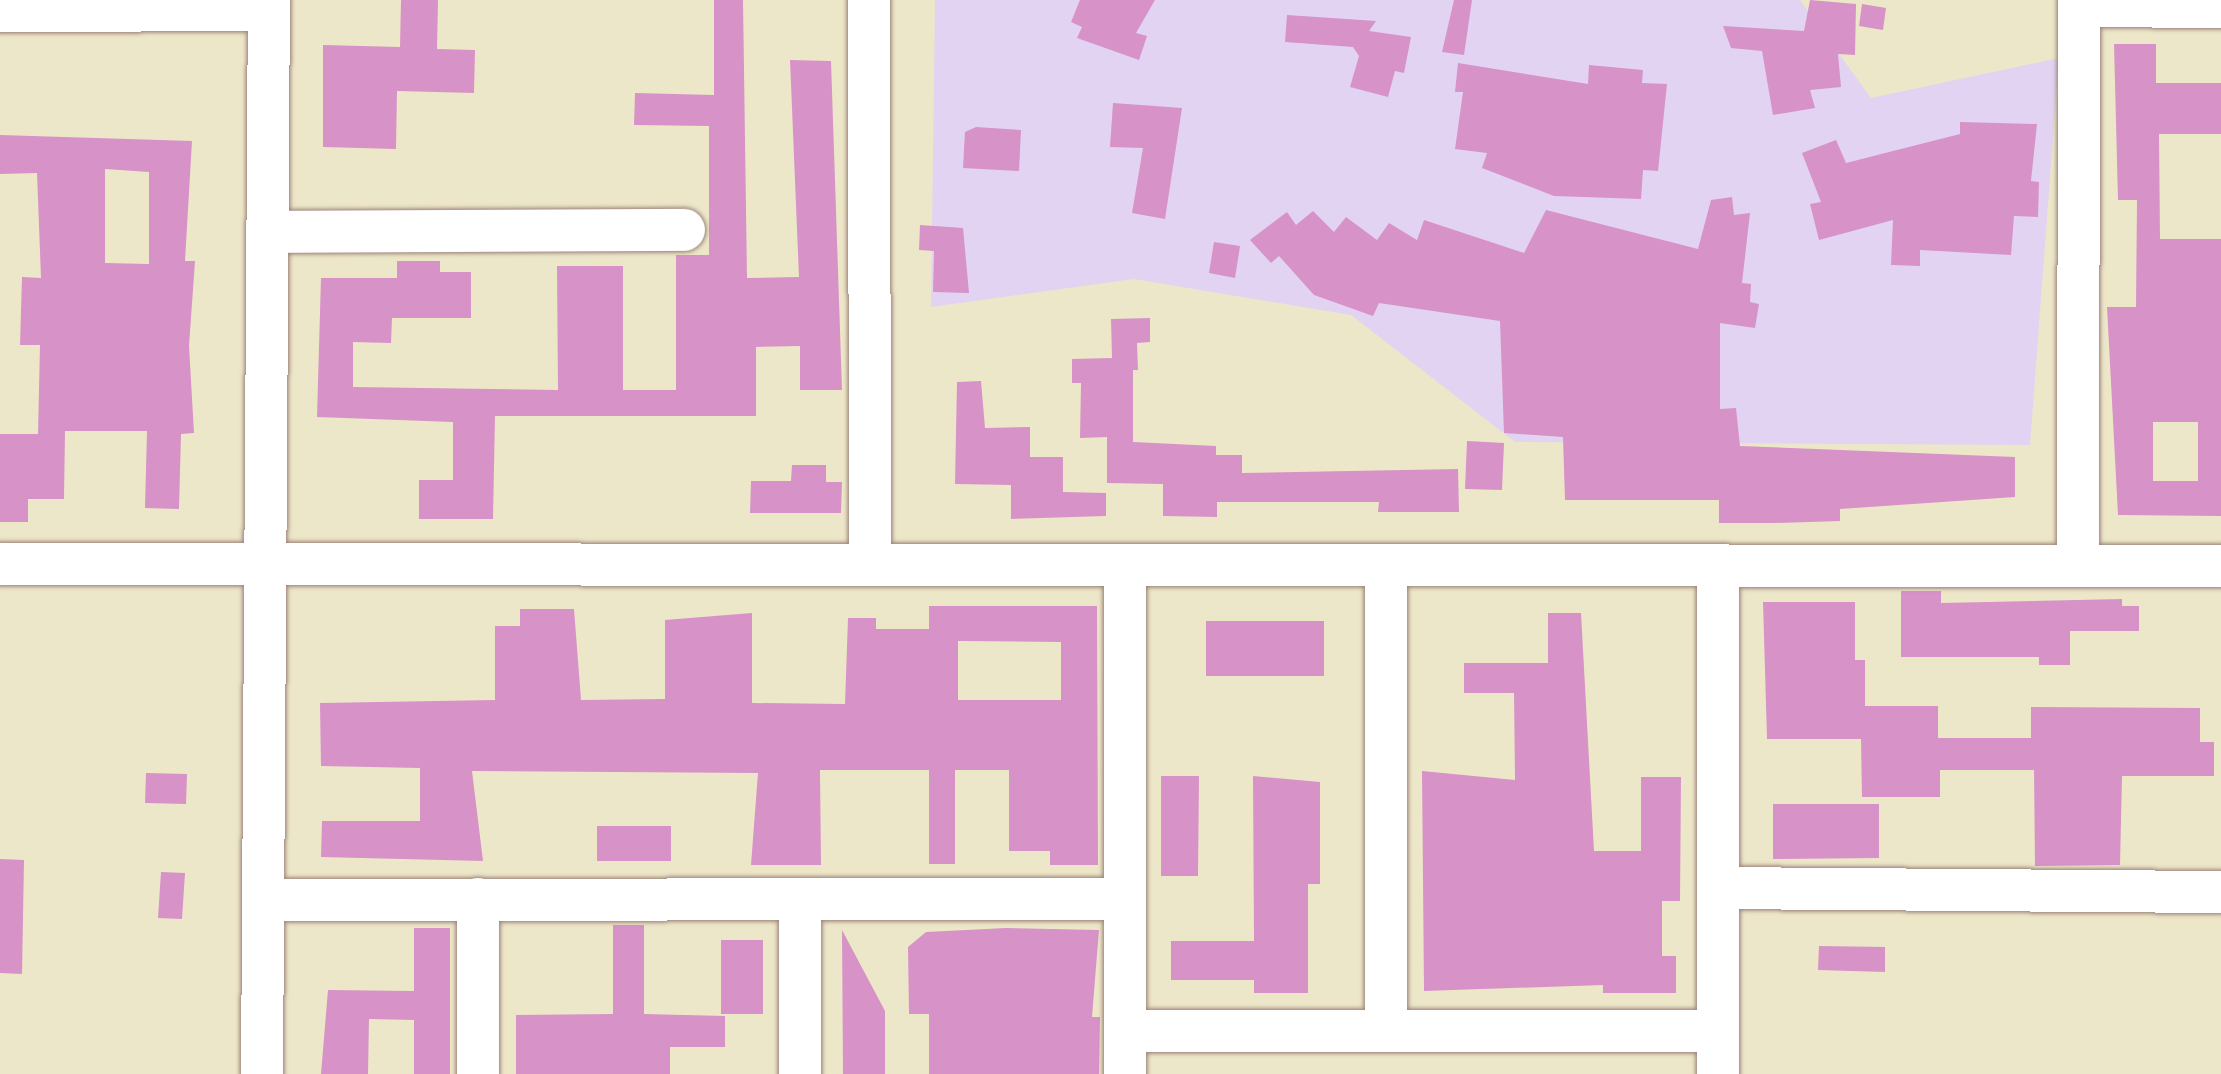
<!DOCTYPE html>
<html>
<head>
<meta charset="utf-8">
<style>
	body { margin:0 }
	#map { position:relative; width:2221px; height:1074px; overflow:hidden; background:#ede7c9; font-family:"Libre Caslon Text",serif }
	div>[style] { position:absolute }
	.built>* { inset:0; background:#e3d3f2 }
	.building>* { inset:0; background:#d792c8 }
	.roads { filter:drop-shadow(0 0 2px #9c837a) drop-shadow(0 0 2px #9c837a) }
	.minor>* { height:42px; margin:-21px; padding:0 21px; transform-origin:21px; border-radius:21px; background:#fff }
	span { translate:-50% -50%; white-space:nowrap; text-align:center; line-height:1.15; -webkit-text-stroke:6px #fff; paint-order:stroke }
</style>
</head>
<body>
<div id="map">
	<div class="built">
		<i style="clip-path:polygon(935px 0,1800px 0,1871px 98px,2059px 58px,2030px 445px,1515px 442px,1351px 315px,1134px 279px,931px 307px)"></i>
	</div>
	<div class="building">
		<i style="clip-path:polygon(401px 0,438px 0,437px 49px,475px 50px,474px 93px,397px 91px,396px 149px,323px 147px,323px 45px,400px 47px)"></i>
		<i style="clip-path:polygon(714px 0,743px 0,747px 278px,799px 277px,790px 60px,831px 61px,842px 390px,800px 390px,800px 346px,756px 347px,756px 416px,495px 416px,493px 519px,419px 519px,419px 480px,453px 480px,453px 422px,317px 417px,321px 278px,397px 278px,397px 261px,440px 261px,440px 272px,471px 272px,471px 318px,392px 318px,391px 343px,353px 342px,353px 387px,558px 390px,557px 266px,623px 266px,623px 390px,676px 390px,676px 255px,709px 255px,709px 126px,634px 125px,635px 93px,714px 95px)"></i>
		<i style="clip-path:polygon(1080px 0,1155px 0,1136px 33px,1147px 36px,1139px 60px,1077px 38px,1082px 27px,1071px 22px)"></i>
		<i style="clip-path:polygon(1454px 0,1472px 0,1464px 55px,1442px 52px)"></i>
		<i style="clip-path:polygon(1810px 0,1856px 4px,1855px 55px,1838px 54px,1841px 87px,1810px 90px,1815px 108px,1773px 115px,1762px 51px,1731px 48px,1723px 26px,1804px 31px)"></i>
		<i style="clip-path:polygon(1862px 4px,1886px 8px,1883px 30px,1859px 26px)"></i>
		<i style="clip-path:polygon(1287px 15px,1376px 21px,1369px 31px,1411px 37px,1404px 73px,1395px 71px,1388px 97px,1350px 87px,1359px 56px,1353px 47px,1285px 42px)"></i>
		<i style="clip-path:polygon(evenodd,2114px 44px,2156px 44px,2156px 83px,2221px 83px,2221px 134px,2159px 134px,2160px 239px,2221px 239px,2221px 516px,2118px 515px,2107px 307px,2136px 307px,2137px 200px,2118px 200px,2114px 44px,2153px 422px,2198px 422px,2198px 481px,2153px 481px,2153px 422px)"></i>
		<i style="clip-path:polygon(1458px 63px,1588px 84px,1589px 65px,1643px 70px,1642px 83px,1667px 84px,1658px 171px,1643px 170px,1641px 199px,1554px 196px,1482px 168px,1487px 153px,1455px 149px,1463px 92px,1455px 92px)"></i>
		<i style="clip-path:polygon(1113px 103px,1182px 108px,1165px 219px,1132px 213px,1143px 148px,1110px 147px)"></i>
		<i style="clip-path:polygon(1960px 122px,2037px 124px,2031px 181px,2039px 182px,2038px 217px,2014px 216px,2011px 255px,1920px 250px,1920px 266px,1891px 265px,1893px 220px,1819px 240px,1810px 204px,1821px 202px,1802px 153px,1836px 140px,1846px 163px,1960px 134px)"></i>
		<i style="clip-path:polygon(976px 127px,1021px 130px,1019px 171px,963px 168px,965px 132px)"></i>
		<i style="clip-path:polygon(evenodd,0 135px,192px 141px,185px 261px,195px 261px,189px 346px,194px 433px,181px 434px,179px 509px,145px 508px,147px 431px,65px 431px,64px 499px,28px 499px,28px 522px,0 522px,0 434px,38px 434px,40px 345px,20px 345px,22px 277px,41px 278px,37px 173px,0 174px,0 135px,105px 169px,149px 172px,149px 264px,105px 263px,105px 169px)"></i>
		<i style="clip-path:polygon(1732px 197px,1734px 215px,1750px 213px,1742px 283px,1751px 284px,1750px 302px,1759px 304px,1755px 328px,1720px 323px,1720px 409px,1736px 408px,1740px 446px,2015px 457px,2015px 497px,1840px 509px,1840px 521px,1774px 523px,1719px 523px,1719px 500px,1565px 500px,1563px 437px,1504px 433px,1500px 321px,1379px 303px,1373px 316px,1314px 295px,1279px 256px,1271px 263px,1250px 240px,1287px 212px,1296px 225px,1313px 211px,1334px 232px,1346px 217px,1377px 240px,1389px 223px,1417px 240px,1424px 220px,1524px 253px,1546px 210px,1698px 249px,1711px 200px)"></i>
		<i style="clip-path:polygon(920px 225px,963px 228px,969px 293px,933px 292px,934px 251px,919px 250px)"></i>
		<i style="clip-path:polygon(1214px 242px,1240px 246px,1235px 278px,1209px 273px)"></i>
		<i style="clip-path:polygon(1150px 318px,1150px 342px,1137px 343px,1138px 370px,1133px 370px,1133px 442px,1216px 446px,1216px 455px,1242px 455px,1242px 473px,1458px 469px,1459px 512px,1378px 512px,1379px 502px,1217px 502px,1217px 517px,1163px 516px,1163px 484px,1107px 483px,1107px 437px,1080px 438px,1081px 383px,1072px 383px,1072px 359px,1112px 358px,1111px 319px)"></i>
		<i style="clip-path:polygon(981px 381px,985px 428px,1030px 427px,1030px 457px,1063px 457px,1063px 492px,1106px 493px,1106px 516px,1011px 519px,1011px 485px,955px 484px,957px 382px)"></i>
		<i style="clip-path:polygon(1467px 441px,1504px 443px,1502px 490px,1465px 489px)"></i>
		<i style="clip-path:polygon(792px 465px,826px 465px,826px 482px,842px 482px,841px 513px,750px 513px,751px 481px,791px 481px)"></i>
		<i style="clip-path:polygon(1901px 591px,1941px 591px,1941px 603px,2122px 599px,2122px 606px,2139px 606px,2139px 631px,2070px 631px,2070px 665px,2039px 665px,2039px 657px,1901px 657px)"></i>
		<i style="clip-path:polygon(1763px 602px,1855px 602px,1855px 660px,1865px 660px,1865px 706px,1938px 706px,1938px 738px,2031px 738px,2031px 707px,2200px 708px,2200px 742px,2214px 742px,2214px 776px,2122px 776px,2120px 865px,2035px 866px,2034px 770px,1940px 770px,1940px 797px,1862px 797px,1861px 739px,1767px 739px)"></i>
		<i style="clip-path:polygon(evenodd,929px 606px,1097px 606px,1098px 865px,1050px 865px,1050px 851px,1009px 851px,1009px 770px,955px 770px,955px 864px,929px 864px,929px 770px,820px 770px,821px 865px,751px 865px,758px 773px,472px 771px,483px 861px,321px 857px,322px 821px,420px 821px,420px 768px,321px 766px,320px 703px,495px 700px,495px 626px,520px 626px,520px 609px,574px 609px,581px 700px,665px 699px,665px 620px,752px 613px,752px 703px,845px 704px,848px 618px,876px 618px,876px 629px,929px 629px,929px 606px,958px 641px,1061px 642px,1061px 700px,958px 700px,958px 641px)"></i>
		<i style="clip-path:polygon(1548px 613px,1581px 613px,1594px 851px,1641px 851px,1641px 777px,1681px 777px,1680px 901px,1662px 901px,1662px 956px,1676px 956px,1676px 993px,1603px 993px,1603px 985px,1424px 991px,1422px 771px,1515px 780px,1514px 693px,1464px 693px,1464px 663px,1548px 663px)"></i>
		<i style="clip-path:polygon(1206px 621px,1324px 621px,1324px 676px,1206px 676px)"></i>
		<i style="clip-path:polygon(146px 773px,187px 774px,186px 804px,145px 803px)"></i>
		<i style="clip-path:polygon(1161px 776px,1199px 776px,1198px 876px,1161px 876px)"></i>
		<i style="clip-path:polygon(1253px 776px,1320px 782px,1320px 884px,1308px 884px,1308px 993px,1254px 993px,1254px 980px,1171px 980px,1171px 941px,1254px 941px)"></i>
		<i style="clip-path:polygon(1773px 804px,1879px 804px,1879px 858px,1773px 859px)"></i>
		<i style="clip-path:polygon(597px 826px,671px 826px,671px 861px,597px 861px)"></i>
		<i style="clip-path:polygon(0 859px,24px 860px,22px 974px,0 973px)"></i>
		<i style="clip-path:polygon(161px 872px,185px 873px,182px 919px,158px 918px)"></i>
		<i style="clip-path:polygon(613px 925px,644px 925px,644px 1014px,725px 1016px,725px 1047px,670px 1047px,670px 1074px,516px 1074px,516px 1015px,613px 1014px)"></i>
		<i style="clip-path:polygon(414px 928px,450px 928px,450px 1074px,414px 1074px,414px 1020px,369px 1019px,368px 1074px,321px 1074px,328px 990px,414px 991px)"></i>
		<i style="clip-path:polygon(1006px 928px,1099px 930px,1092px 1017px,1100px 1017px,1099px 1074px,929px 1074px,929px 1014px,909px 1014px,908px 947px,926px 932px)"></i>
		<i style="clip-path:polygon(842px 930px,885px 1011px,885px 1074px,843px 1074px)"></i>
		<i style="clip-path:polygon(721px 940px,763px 940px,763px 1014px,721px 1014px)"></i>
		<i style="clip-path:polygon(1819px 946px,1885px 947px,1885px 972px,1818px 970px)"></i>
	</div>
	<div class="roads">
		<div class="minor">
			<i style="left:869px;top:0;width:565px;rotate:89.9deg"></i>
			<i style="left:2079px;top:6px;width:142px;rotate:0.4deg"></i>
			<i style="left:0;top:11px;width:269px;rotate:-0.2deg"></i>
			<i style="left:267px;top:232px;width:417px;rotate:-0.3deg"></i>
			<i style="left:0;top:564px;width:2221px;rotate:0.05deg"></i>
			<i style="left:1125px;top:566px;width:508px;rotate:90deg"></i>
			<i style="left:2078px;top:566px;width:566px;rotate:-89.9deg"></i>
			<i style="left:1718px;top:888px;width:503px;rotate:0.46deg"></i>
			<i style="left:478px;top:899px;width:175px;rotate:90deg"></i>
			<i style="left:800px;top:899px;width:175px;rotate:90deg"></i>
			<i style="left:266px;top:900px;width:859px;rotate:-0.07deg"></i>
			<i style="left:1125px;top:1031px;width:593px"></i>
			<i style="left:1386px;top:1031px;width:465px;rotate:-90deg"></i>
			<i style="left:262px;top:1074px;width:1074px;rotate:-89.63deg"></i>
			<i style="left:1718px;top:1074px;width:508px;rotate:-90deg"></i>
		</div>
	</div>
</div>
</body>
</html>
